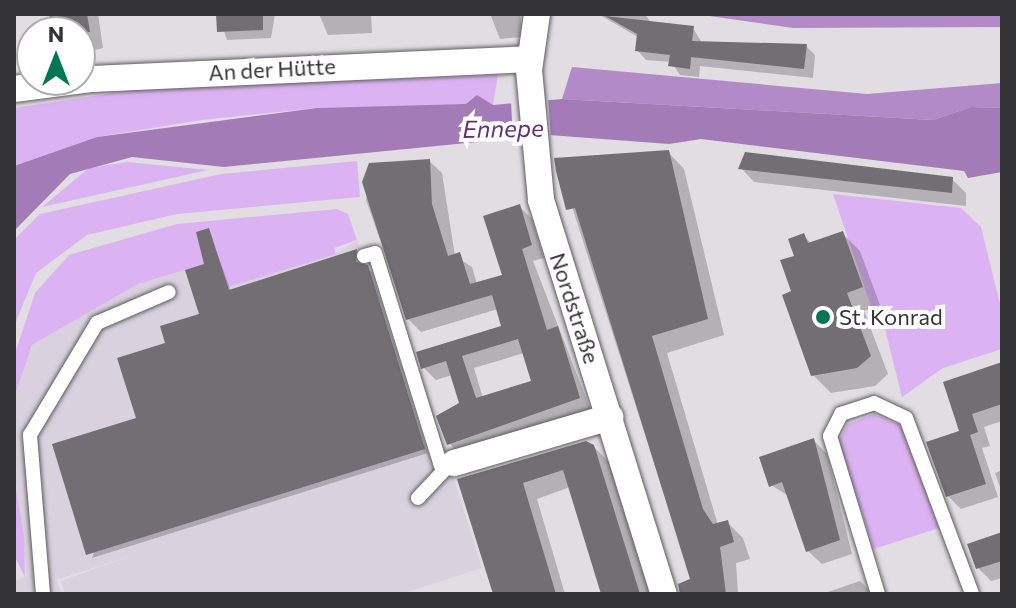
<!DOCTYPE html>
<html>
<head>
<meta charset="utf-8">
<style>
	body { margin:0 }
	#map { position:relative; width:1016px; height:608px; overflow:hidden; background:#e1dde3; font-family:Commissioner,sans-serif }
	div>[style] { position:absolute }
	.built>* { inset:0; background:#d9d1de }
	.green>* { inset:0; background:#dcb3f2 }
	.forest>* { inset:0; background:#b28ac7 }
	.water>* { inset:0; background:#a27bb7 }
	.pier>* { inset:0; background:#e1dde3 }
	.shadow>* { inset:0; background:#0003 }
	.building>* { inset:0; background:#726e74 }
	.roads { filter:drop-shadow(0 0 2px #5f5b61) drop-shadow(0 0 2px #5f5b61) }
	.lane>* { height:14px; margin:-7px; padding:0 7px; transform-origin:7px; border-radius:7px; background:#fff }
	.street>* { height:26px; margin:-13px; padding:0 13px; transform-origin:13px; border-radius:13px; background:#fff }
	.dots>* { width:22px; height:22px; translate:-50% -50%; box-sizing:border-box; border:4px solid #fff; border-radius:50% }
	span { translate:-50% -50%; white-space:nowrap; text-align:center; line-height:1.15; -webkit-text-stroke:8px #fff; paint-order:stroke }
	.street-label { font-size:22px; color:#343335 }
	.poi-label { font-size:22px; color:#343335 }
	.left { translate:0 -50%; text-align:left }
	.water-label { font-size:24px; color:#612f78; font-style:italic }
	.frame { position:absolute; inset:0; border:16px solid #343335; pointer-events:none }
	.north { position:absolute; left:16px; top:16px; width:80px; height:80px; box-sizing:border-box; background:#fff; border:2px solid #aeadae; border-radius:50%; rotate:0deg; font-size:22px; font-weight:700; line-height:32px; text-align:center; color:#343335 }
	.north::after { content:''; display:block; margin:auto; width:28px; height:36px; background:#007652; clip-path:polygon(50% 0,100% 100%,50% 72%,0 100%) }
</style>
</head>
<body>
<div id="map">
	<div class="built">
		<i style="clip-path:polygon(357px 240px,361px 251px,380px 246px,482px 568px,401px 594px,65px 594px,61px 581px,133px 555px,56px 580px,62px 594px,14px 594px,14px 581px,27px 576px,14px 478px,14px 398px,32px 345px,138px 284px,204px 262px,335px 254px)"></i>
	</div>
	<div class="green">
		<i style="clip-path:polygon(498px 75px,493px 105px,317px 108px,202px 120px,97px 137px,14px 166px,14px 108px,146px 88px)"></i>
		<i style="clip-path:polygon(357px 161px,360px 197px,177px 214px,87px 235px,36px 273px,14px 326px,14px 240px,40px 214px,221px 174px)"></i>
		<i style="clip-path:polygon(127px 162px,208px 170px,42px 207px,89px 168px)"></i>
		<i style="clip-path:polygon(833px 194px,961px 208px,981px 227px,1002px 312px,1002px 349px,943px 368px,902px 397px,884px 325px,877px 324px)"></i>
		<i style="clip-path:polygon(337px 209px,348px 214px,357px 240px,334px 248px,336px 254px,228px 287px,204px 264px,138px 284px,32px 345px,14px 398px,14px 356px,35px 293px,69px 255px,177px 224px)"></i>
		<i style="clip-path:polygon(874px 414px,904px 427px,939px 528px,874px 549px,838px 442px,848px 424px)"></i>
		<i style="clip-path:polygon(14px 478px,24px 536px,25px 577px,14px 555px)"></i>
	</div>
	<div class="forest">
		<i style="clip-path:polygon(695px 14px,1002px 14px,1002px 27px,793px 28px)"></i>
		<i style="clip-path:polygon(572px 67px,867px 94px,1002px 83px,1002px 108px,971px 107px,933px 120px,562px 99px)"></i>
	</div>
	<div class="water">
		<i style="clip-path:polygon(477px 95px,493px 105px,562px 99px,933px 120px,971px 107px,1002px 108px,1002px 172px,968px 178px,964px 171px,701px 139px,669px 144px,549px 135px,224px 167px,132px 157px,70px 174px,14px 231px,14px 166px,97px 137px,317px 108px,466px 104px)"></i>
	</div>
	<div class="pier">
		<i style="clip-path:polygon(548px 97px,551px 139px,513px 143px,511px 100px)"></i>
	</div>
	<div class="shadow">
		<i style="clip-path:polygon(52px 14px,98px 14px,103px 48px,80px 54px,80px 32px,54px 32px)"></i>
		<i style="clip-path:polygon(218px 14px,275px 14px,271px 38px,227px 40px)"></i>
		<i style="clip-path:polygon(319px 14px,371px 14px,372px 33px,328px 35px)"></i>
		<i style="clip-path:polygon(490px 14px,520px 14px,522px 37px,500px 39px)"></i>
		<i style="clip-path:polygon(598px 14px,645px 14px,651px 23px,693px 28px,702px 43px,806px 46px,815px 55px,813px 78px,700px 66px,699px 77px,680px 75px,671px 62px,646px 60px,637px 50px,638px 37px)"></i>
		<i style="clip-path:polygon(668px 152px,684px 169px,724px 335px,667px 353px,718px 525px,727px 522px,743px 538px,750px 559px,736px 563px,738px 594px,686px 594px,692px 581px,557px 160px)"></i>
		<i style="clip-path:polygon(evenodd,429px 161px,442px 173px,455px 256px,472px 267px,477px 284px,504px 276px,519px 206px,532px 219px,544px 258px,533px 261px,591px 411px,460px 454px,448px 442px,462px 404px,452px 375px,436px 380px,423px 367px,504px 327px,498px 309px,421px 332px,408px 319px,366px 200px,371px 165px,429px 161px,524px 353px,533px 382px,483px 398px,474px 368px,524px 353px)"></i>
		<i style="clip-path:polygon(741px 168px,952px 179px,966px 193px,966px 206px,754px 182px)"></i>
		<i style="clip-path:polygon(209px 231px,231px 291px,360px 256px,360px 265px,372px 272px,428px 453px,92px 558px,168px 344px,201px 315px)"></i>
		<i style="clip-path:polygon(842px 233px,860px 251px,880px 305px,864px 311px,888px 374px,875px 386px,831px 393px,813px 375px,794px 292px,804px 236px,812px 244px)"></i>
		<i style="clip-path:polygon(1002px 365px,1002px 421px,984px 427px,990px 446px,982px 448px,998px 497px,961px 509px,948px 496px,962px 432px,946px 383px)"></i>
		<i style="clip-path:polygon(813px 440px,827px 454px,852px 554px,822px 564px,808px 551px,790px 497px,771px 485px)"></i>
		<i style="clip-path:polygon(593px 446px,609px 462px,650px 594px,603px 594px,570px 487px,537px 499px,565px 594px,494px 594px,459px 480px)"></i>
		<i style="clip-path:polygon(1002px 470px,1002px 493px,995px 473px)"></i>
		<i style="clip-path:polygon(1002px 534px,1002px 578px,991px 581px,978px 568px)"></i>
		<i style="clip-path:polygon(860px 581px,873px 594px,822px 594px)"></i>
	</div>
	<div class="building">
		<i style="clip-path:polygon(49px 14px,87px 14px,90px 32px,52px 32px)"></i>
		<i style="clip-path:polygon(216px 14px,263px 14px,263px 30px,217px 32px)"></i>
		<i style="clip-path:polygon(605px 16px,694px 26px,692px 41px,807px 44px,804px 69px,691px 57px,690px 69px,668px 66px,670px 55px,635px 51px,637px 34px)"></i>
		<i style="clip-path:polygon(669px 150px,708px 319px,652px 336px,703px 509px,713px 524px,728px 520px,734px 542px,720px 547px,726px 594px,680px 594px,678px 584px,690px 579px,575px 208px,566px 210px,556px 171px,554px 158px)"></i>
		<i style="clip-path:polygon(745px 152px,953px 177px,952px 193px,738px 169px)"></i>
		<i style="clip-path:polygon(evenodd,430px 159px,432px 204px,448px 256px,460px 252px,470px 284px,502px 275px,483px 216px,520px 204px,532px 245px,522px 249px,547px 330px,558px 326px,580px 398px,447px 445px,436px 416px,459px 403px,446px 361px,421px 369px,416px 352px,501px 326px,492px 295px,406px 320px,362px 182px,369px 163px,430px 159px,518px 339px,531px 381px,476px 398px,462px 356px,518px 339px)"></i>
		<i style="clip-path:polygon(209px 228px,229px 290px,357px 249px,356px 262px,368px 265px,425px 449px,86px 555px,52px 444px,136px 418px,117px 358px,165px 343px,160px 326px,199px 314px,185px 270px,204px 264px,196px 232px)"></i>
		<i style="clip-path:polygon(843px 231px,863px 287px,847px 293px,871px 356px,857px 368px,811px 376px,782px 295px,791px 291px,780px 260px,794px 256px,788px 239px,804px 233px,808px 243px)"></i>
		<i style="clip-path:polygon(1002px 362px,1002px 404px,972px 414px,978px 432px,970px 435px,986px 484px,946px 497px,926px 442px,959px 431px,943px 382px)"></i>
		<i style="clip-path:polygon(814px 438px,840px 540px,806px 552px,782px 482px,769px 487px,759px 457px)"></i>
		<i style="clip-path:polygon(586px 441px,594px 445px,640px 594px,601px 594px,563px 470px,523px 483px,556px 594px,493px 594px,457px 479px)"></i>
		<i style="clip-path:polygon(1002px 532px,1002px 561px,976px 569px,967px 544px)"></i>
	</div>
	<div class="roads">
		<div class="lane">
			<i style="left:364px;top:256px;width:11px;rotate:-15deg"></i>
			<i style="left:375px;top:253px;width:223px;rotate:72.8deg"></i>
			<i style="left:418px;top:498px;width:47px;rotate:-46.7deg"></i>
			<i style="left:43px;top:594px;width:160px;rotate:-94.7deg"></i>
			<i style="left:30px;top:435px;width:131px;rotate:-59.1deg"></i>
			<i style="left:97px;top:323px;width:78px;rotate:-23.3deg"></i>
			<i style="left:878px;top:594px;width:165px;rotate:-106.9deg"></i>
			<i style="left:830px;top:436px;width:25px;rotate:-63deg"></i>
			<i style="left:841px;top:414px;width:35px;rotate:-18deg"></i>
			<i style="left:874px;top:403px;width:35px;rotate:25deg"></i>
			<i style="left:906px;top:418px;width:188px;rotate:69.4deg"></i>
		</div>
		<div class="street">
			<i style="left:537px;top:14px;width:57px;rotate:98.1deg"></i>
			<i style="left:529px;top:70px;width:131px;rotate:84.7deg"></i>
			<i style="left:541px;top:200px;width:413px;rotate:72.7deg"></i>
			<i style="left:14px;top:89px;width:79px;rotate:-7.3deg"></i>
			<i style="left:92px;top:79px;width:438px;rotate:-2.6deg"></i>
			<i style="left:454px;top:463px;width:163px;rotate:-16.4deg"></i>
		</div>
	</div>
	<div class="dots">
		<i style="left:823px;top:317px;background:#007652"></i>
	</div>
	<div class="street-label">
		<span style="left:272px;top:69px;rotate:-3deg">An der Hütte</span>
		<span style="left:575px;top:308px;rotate:72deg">Nordstraße</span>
	</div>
	<div class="poi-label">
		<span class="left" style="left:839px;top:317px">St. Konrad</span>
	</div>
	<div class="water-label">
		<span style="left:503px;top:128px;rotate:-1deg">Ennepe</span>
	</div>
	<div class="frame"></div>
	<div class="north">N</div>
</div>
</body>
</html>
